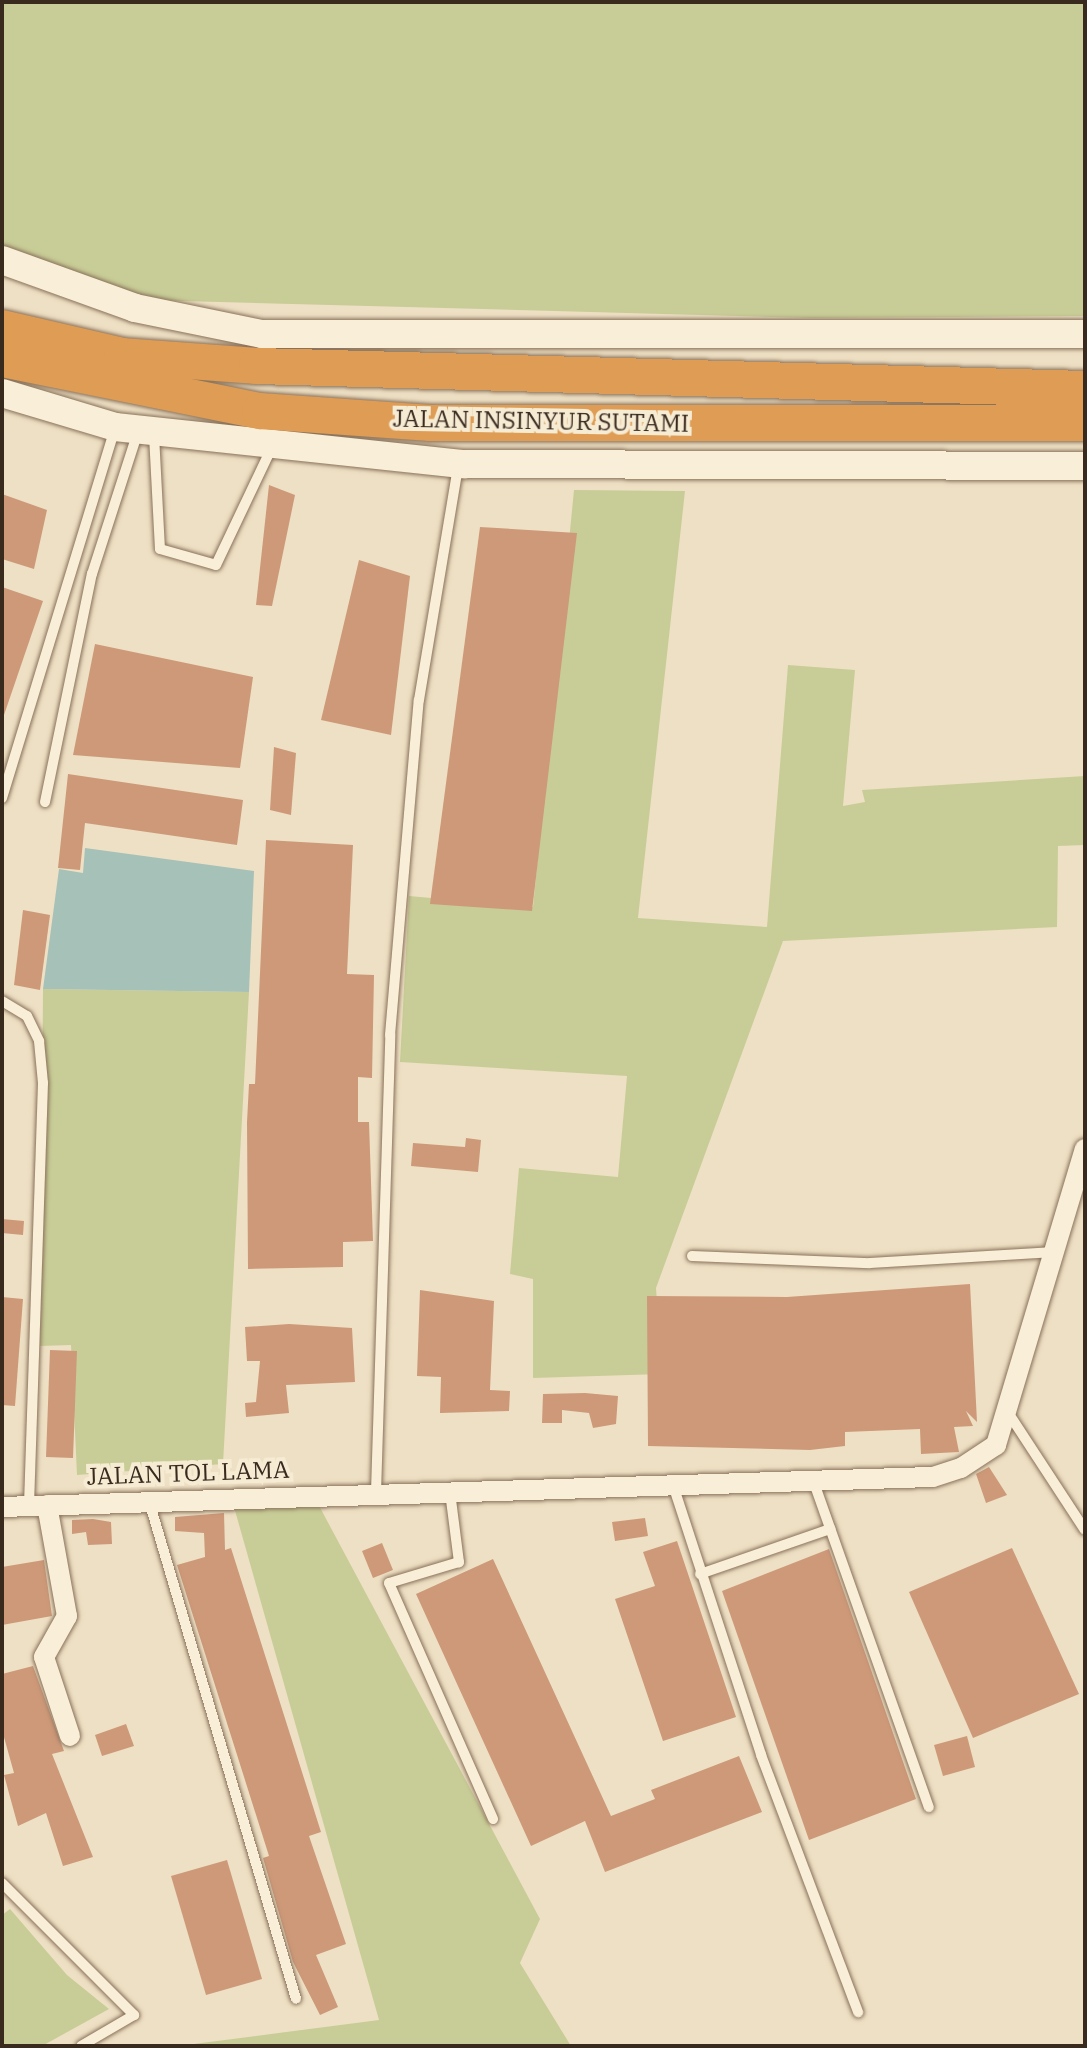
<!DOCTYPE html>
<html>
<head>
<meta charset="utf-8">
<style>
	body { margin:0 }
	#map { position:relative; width:1087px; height:2048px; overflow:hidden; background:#eee0c4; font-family:"IBM Plex Serif",serif }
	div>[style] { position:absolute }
	.green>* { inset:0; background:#c8cd97 }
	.water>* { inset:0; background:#a6c1b8 }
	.building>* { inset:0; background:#cd9979 }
	.roads { filter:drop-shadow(0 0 2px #89715a) drop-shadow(0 0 2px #89715a) }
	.lane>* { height:10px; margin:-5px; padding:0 5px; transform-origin:5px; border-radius:5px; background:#f9eed7 }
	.street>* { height:20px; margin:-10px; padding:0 10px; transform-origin:10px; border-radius:10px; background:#f9eed7 }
	.secondary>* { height:28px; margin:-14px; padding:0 14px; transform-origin:14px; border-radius:14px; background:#f9eed7 }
	.highway>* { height:36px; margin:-18px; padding:0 18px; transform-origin:18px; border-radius:18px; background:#de9c54 }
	span { translate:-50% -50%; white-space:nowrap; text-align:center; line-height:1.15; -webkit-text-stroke:8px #f6ebd3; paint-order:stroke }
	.street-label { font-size:24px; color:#392a1e }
	.frame { position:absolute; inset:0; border:4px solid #392a1e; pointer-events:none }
</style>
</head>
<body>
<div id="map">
	<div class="green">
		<i style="clip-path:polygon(2px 2px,1085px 2px,1085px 316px,812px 318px,145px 300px,2px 246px)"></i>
		<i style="clip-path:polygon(574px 490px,685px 491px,638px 918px,767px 927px,788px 665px,855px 670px,843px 806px,865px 802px,862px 790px,1085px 776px,1085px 845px,1058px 846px,1057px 927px,783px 941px,656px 1288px,662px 1374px,533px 1378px,533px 1279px,510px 1274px,519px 1168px,618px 1177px,627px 1076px,400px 1062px,409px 896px,533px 907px)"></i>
		<i style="clip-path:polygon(43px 989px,249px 992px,223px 1464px,77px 1475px,71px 1345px,40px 1346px)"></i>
		<i style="clip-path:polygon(316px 1500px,540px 1919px,520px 1963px,571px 2046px,178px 2046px,379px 2020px,234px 1507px)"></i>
		<i style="clip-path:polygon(10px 1909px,67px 1975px,109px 2009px,42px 2046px,2px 2046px,2px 1915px)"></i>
	</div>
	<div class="water">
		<i style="clip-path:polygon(85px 848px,254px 871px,249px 992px,43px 989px,59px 869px,83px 873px)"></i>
	</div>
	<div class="building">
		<i style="clip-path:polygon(269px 485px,295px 495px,272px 606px,256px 605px)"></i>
		<i style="clip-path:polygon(2px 494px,47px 510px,34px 569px,2px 559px)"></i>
		<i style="clip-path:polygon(480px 527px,577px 533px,532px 911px,430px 904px)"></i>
		<i style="clip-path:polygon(359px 560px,410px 576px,391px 735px,321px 720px)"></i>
		<i style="clip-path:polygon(2px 587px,43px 601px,4px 715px,2px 714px)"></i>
		<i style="clip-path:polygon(95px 644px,253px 677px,240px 768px,73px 755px)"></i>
		<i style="clip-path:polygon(274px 747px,296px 753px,291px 815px,270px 810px)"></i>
		<i style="clip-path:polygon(68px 774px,243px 800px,237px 845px,85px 823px,80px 870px,58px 868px)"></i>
		<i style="clip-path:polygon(266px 840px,353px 845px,347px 974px,374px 975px,372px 1078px,358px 1077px,358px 1122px,369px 1122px,373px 1241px,343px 1242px,343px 1267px,248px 1269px,247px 1122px,249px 1084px,255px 1084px)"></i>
		<i style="clip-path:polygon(23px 910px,50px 915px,40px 990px,14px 985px)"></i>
		<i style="clip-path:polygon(466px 1138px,481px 1140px,478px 1172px,411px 1166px,413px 1143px,465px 1147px)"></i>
		<i style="clip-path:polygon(2px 1219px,24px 1221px,23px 1235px,2px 1233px)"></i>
		<i style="clip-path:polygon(970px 1284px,977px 1422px,966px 1411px,973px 1426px,954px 1427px,959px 1452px,921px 1454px,920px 1429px,845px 1432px,845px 1446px,810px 1450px,648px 1446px,647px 1296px,787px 1297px)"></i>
		<i style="clip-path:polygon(420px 1290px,494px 1301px,490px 1390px,510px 1391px,509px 1411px,440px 1413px,441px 1377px,417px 1376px)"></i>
		<i style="clip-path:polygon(2px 1297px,23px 1299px,15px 1406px,2px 1405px)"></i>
		<i style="clip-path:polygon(289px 1324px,352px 1328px,355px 1382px,286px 1385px,289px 1413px,246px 1417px,245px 1403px,256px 1402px,260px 1361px,247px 1361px,245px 1327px)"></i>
		<i style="clip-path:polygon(50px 1350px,77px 1351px,73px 1458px,46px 1457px)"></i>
		<i style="clip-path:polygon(585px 1393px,618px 1396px,616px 1424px,593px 1428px,589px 1413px,562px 1410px,562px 1423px,542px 1423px,543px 1394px)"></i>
		<i style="clip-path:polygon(989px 1467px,1007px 1495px,986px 1503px,976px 1474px)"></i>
		<i style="clip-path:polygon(224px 1513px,225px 1550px,231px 1548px,321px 1832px,309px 1836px,346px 1944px,316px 1955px,338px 2007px,320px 2015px,293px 1962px,263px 1858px,269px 1856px,177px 1565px,205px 1557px,204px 1533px,175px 1531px,175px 1517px)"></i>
		<i style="clip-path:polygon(645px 1518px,648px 1536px,615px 1541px,612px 1522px)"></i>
		<i style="clip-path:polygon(93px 1519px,111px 1522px,112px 1544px,88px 1545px,86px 1532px,72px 1534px,72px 1520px)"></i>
		<i style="clip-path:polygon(677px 1541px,736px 1717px,663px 1741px,615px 1599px,655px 1586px,643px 1552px)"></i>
		<i style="clip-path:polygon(382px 1543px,393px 1570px,373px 1578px,362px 1551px)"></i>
		<i style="clip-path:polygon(1012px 1548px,1079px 1694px,973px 1738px,909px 1592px)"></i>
		<i style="clip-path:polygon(829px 1549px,916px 1799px,809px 1840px,722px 1591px)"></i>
		<i style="clip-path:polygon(493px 1559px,611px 1816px,655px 1799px,651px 1790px,739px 1756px,762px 1812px,605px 1872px,585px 1821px,531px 1846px,416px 1594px)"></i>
		<i style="clip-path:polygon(44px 1560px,52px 1616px,2px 1625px,2px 1567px)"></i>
		<i style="clip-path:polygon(33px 1666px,64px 1751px,52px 1754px,93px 1857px,63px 1866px,46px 1813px,18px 1826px,4px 1775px,14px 1773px,2px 1730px,2px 1674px)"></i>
		<i style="clip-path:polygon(126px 1724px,134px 1746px,102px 1756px,95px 1735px)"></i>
		<i style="clip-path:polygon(967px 1736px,975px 1767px,943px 1776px,934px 1745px)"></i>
		<i style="clip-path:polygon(227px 1860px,262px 1979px,206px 1995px,171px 1876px)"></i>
	</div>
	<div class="roads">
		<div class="lane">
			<i style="left:154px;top:435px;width:114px;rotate:87deg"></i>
			<i style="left:160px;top:549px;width:58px;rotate:15.9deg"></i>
			<i style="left:216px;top:565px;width:131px;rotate:-64.6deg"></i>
			<i style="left:2px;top:798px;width:386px;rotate:-73deg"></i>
			<i style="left:45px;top:802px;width:233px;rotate:-78.4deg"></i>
			<i style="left:92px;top:574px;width:149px;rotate:-72.1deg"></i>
			<i style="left:2px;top:1001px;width:29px;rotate:31deg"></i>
			<i style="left:27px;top:1016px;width:28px;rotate:64deg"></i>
			<i style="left:39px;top:1041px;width:42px;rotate:84.6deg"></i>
			<i style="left:43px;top:1083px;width:423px;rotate:91.9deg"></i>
			<i style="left:692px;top:1256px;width:178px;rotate:2.3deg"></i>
			<i style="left:870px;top:1263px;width:185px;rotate:-3.4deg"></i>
			<i style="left:1007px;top:1411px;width:142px;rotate:56.8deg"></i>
			<i style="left:813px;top:1480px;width:347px;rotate:70.5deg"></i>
			<i style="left:673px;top:1485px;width:284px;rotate:71.9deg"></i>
			<i style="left:761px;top:1755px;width:275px;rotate:69.3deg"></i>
			<i style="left:376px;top:1492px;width:457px;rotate:-88.2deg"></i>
			<i style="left:390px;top:1035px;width:336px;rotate:-85.1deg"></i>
			<i style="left:419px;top:700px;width:236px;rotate:-80.5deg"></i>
			<i style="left:450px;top:1492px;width:71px;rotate:82.7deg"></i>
			<i style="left:459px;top:1562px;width:73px;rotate:163.3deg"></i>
			<i style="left:389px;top:1583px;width:258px;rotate:66.2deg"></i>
			<i style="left:149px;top:1501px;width:519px;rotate:73.55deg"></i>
			<i style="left:700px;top:1574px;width:138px;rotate:-19.1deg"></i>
			<i style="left:2px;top:1883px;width:187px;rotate:45deg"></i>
			<i style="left:134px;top:2015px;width:61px;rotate:149.7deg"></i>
		</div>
		<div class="street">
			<i style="left:47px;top:1505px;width:113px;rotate:79.8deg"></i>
			<i style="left:67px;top:1616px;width:47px;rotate:119.3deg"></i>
			<i style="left:44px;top:1657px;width:83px;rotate:71.8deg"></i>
			<i style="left:2px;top:1507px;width:931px;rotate:-1.85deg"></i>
			<i style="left:933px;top:1477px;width:29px;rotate:-18deg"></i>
			<i style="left:961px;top:1468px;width:42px;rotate:-33.3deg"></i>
			<i style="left:996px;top:1445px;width:309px;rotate:-73.3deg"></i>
		</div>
		<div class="secondary">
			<i style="left:2px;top:260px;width:141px;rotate:19.8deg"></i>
			<i style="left:135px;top:308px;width:130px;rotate:11.6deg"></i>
			<i style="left:262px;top:334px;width:823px"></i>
			<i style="left:2px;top:393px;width:118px;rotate:16.7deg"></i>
			<i style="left:115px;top:427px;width:351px;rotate:6.1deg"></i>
			<i style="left:464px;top:464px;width:621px;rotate:0.18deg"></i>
		</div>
		<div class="highway">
			<i style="left:2px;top:328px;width:123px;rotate:13.1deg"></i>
			<i style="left:122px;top:356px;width:135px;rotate:4.2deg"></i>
			<i style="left:257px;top:366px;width:828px;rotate:1.59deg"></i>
			<i style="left:2px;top:359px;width:263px;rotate:11.4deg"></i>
			<i style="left:260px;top:411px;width:171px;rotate:4deg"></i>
			<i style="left:431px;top:423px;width:654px"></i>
		</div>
	</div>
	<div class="street-label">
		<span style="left:541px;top:421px;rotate:1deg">JALAN INSINYUR SUTAMI</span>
		<span style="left:188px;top:1473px;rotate:-2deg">JALAN TOL LAMA</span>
	</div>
	<div class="frame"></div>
</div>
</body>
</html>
